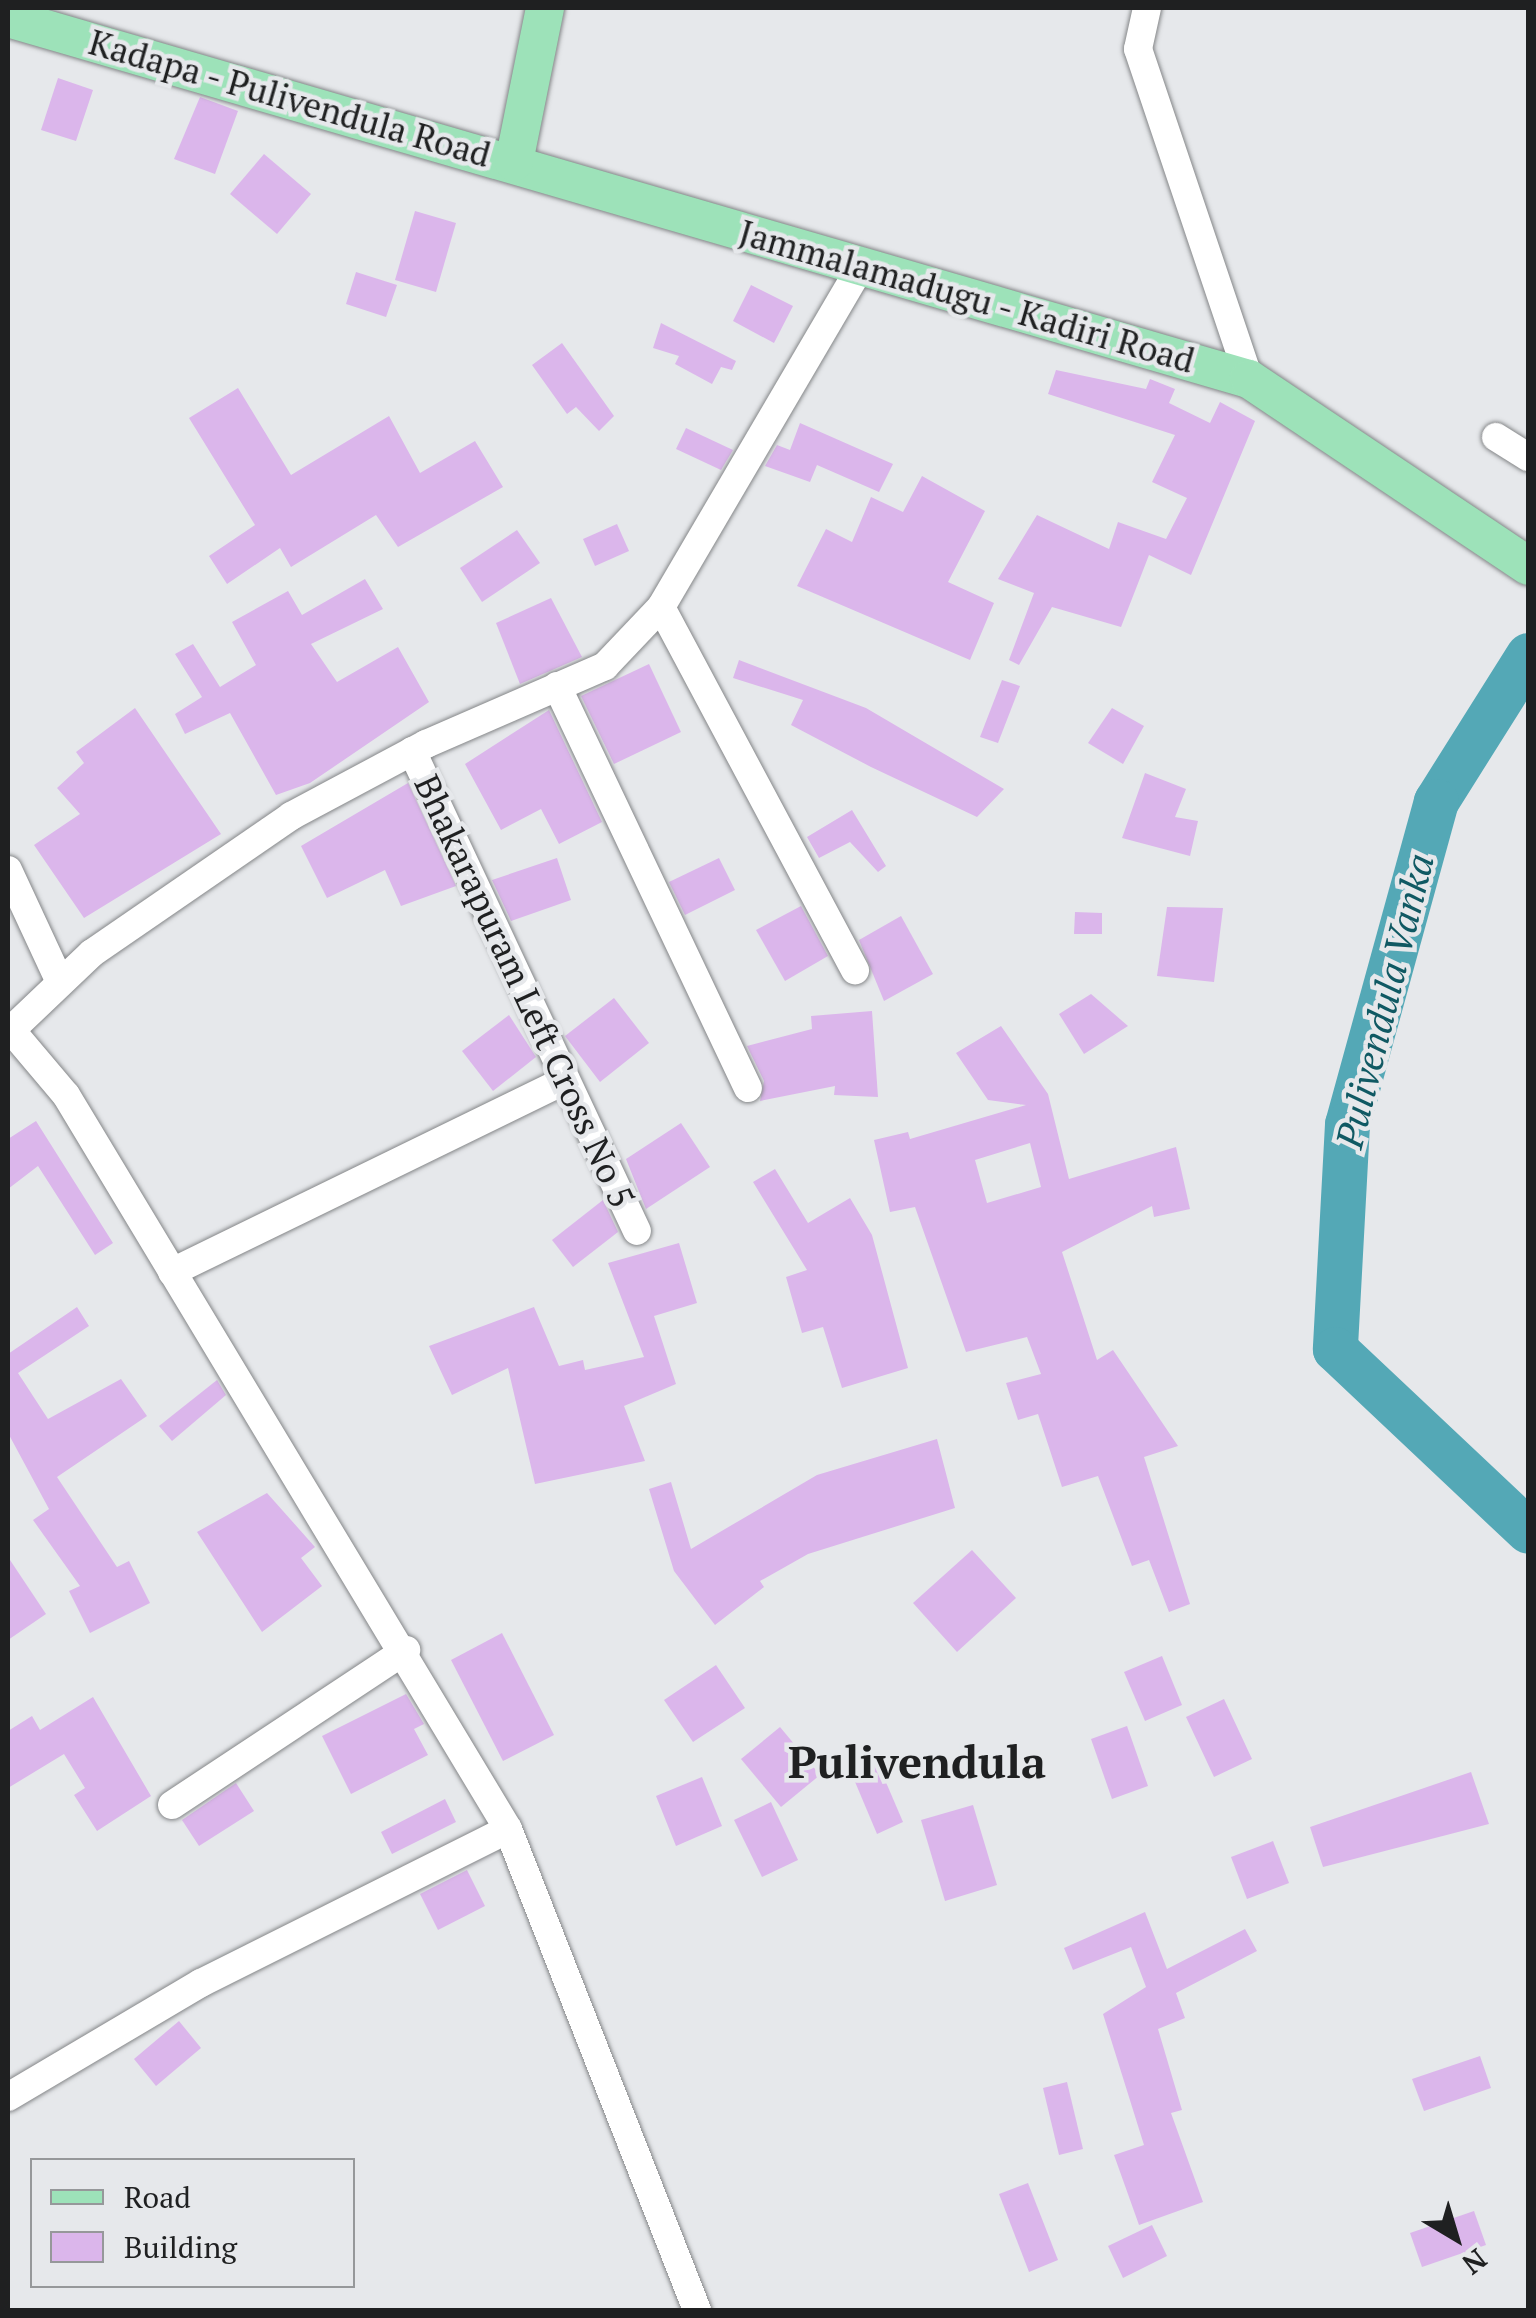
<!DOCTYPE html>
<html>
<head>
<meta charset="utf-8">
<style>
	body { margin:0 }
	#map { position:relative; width:1536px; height:2318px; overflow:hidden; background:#e6e8eb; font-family:"PT Serif",serif }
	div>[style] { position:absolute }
	.river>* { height:45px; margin:-22.5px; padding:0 22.5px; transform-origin:22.5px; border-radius:22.5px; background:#54a8b6 }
	.building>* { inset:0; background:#dbb6eb }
	.roads { filter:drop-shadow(0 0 2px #848688) drop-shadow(0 0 2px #848688) }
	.minor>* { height:28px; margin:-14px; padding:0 14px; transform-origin:14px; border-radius:14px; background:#fff }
	.major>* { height:38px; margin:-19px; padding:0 19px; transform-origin:19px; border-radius:19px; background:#9de2b9 }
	span { translate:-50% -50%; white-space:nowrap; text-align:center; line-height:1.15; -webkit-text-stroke:9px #e6e8eb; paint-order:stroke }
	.street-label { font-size:35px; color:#1f2021 }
	.water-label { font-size:38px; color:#105963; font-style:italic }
	.district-label { font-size:45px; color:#1f2021; font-weight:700 }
	.frame { position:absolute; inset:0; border:10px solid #1f2021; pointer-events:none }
	.legend { position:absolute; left:30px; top:2158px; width:325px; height:130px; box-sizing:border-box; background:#e6e8eb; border:2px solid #96989a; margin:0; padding:12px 18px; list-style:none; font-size:30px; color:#1f2021 }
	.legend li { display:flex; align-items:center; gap:20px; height:50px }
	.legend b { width:50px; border:2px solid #96989a }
	.north { position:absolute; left:1406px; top:2188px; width:100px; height:100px; -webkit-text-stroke:8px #e6e8eb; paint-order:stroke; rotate:142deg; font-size:28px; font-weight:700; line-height:40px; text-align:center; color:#1f2021 }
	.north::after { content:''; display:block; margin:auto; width:35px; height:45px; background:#1f2021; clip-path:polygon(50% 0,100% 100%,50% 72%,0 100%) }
</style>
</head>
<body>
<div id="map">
	<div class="river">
		<i style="left:1528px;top:655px;width:173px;rotate:122.2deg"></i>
		<i style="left:1436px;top:801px;width:335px;rotate:105.4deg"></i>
		<i style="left:1347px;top:1124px;width:225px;rotate:93.1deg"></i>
		<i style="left:1335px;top:1349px;width:265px;rotate:43.3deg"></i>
	</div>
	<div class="building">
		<i style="clip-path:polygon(58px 78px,93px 90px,76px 141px,41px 130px)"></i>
		<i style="clip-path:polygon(200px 97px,238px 111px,215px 174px,174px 159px)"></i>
		<i style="clip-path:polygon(264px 154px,311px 194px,277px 234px,230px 194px)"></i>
		<i style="clip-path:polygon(415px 211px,456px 223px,436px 292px,395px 280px)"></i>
		<i style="clip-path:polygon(356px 272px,397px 285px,386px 317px,346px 304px)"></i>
		<i style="clip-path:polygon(751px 285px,793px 306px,774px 343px,733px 321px)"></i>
		<i style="clip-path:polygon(661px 323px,736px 361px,732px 370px,721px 367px,712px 384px,675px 364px,679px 356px,653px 348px)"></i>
		<i style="clip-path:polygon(562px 343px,614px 416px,599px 431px,576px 407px,567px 414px,532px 365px)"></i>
		<i style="clip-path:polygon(1056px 370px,1146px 389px,1150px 379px,1175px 389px,1169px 403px,1210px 423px,1220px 402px,1255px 421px,1191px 575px,1149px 555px,1121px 627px,1052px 607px,1019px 665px,1009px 660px,1034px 593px,998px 579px,1037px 515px,1109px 549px,1118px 522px,1166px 539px,1187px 498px,1152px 482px,1175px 435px,1048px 394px)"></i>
		<i style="clip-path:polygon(238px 388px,291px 475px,389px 416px,420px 473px,475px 441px,503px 487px,398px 547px,376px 515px,291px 567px,280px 548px,227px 584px,209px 556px,255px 525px,189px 418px)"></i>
		<i style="clip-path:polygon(800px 423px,893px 464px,879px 492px,817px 465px,810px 482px,765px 466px,777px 445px,790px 450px)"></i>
		<i style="clip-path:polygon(686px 428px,733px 450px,721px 470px,676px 449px)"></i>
		<i style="clip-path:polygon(922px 476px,985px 511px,948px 582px,994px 603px,970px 660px,797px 586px,826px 529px,852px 542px,871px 497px,903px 512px)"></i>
		<i style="clip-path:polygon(617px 524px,629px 551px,595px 566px,583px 539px)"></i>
		<i style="clip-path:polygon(517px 530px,540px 563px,482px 602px,460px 568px)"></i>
		<i style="clip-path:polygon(365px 579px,383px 609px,311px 644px,337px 682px,398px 647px,429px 702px,310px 783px,276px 795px,230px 713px,185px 734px,175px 714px,202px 697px,175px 654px,193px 644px,220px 687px,256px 665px,232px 622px,288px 591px,302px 615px)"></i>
		<i style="clip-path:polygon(551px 598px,582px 657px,520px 684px,496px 623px)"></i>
		<i style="clip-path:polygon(739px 660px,866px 708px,1004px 789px,977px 817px,871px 767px,791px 725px,803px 700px,733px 678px)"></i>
		<i style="clip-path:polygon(649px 664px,681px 732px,614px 764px,581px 696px)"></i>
		<i style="clip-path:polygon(1002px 680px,1020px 686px,998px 743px,980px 737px)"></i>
		<i style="clip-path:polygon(135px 708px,221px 834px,84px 918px,34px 845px,80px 814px,57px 788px,84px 763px,76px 752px)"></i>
		<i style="clip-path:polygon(1112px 708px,1144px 726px,1123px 764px,1088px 743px)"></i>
		<i style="clip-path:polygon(549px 710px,602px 822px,559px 844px,541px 809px,501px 830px,465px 764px)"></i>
		<i style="clip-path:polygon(1145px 773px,1186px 789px,1175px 817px,1198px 821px,1190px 856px,1122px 838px)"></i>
		<i style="clip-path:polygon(408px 783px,456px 886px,401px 906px,385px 870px,327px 898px,301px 846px)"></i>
		<i style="clip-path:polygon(852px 810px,886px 866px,878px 872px,850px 842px,819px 858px,807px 837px)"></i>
		<i style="clip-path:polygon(557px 858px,571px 900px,511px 921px,492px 880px)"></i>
		<i style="clip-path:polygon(719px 858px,735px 890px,685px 915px,669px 882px)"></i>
		<i style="clip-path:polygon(801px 906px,828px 956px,785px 981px,756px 930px)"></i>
		<i style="clip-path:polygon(1167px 907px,1223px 908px,1214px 982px,1157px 976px)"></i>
		<i style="clip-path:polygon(1075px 912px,1102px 913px,1102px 934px,1074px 934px)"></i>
		<i style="clip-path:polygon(901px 916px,933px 974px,884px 1001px,859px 940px)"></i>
		<i style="clip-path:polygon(1091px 994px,1128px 1026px,1084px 1054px,1059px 1014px)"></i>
		<i style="clip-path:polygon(614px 998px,649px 1043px,600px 1082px,565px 1036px)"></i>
		<i style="clip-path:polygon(872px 1011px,878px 1097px,834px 1095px,835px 1086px,760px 1101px,764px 1081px,747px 1046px,812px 1029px,811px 1016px)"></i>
		<i style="clip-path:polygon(509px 1015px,536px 1057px,493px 1091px,462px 1051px)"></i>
		<i style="clip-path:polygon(evenodd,1001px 1026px,1048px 1094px,1069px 1179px,1176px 1147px,1190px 1209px,1154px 1217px,1152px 1206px,1062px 1252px,1097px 1360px,1113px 1350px,1178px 1446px,1144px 1457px,1190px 1604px,1169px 1612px,1149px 1560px,1132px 1566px,1098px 1476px,1062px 1487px,1038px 1414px,1018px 1420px,1006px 1383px,1041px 1374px,1027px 1337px,966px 1352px,915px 1207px,890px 1212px,874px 1140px,908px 1132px,910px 1139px,1026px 1105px,988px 1100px,956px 1053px,1001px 1026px,1030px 1143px,1041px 1187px,987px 1203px,975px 1160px,1030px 1143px)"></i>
		<i style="clip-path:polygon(36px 1121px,113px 1243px,95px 1255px,38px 1166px,8px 1189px,8px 1139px)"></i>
		<i style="clip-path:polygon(681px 1123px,710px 1167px,646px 1209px,626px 1159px)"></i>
		<i style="clip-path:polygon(775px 1169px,808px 1223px,850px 1198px,872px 1235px,908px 1368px,842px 1388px,823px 1327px,802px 1333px,786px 1277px,807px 1270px,753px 1182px)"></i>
		<i style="clip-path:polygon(603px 1200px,618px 1232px,573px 1267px,552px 1240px)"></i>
		<i style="clip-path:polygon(679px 1243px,697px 1303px,654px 1316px,676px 1384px,624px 1406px,645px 1461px,535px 1484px,508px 1368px,452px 1395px,429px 1346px,534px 1307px,559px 1366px,583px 1360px,585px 1370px,644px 1357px,608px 1263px)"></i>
		<i style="clip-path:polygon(77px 1307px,89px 1326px,18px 1373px,48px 1419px,121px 1379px,147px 1416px,57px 1477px,117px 1567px,129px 1561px,150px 1603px,90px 1633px,69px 1591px,80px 1586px,33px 1520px,49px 1509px,8px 1433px,8px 1354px)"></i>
		<i style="clip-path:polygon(217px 1380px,226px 1395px,172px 1441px,159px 1426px)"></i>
		<i style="clip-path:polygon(937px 1439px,955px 1508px,808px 1554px,760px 1581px,764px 1587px,715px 1625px,674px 1571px,649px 1489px,671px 1482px,691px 1549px,817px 1475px)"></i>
		<i style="clip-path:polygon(267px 1493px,315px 1547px,301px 1558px,322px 1586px,262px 1632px,197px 1532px)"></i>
		<i style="clip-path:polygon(972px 1550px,1016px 1598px,957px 1652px,913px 1603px)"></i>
		<i style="clip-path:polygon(8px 1557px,46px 1614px,8px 1640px)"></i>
		<i style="clip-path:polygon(502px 1633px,554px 1735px,503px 1761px,451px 1660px)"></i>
		<i style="clip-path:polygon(1162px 1656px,1182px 1705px,1145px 1721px,1124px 1672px)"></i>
		<i style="clip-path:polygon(716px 1665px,745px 1708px,693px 1742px,664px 1700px)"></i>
		<i style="clip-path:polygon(406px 1694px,424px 1724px,414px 1729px,428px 1755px,351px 1794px,322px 1736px)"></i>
		<i style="clip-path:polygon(93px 1697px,151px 1796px,97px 1831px,74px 1795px,85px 1788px,64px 1754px,8px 1788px,8px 1731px,32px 1716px,40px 1730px)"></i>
		<i style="clip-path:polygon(1224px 1699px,1252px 1759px,1214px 1777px,1186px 1717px)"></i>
		<i style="clip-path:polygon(1127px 1726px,1148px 1786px,1112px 1799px,1091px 1739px)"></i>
		<i style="clip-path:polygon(780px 1727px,820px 1775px,781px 1807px,741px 1759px)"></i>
		<i style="clip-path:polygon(876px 1759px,903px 1822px,877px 1834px,850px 1770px)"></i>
		<i style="clip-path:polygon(1471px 1772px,1489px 1824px,1323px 1867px,1310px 1827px)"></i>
		<i style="clip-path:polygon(702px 1777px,722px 1826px,676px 1846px,656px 1796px)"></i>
		<i style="clip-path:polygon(236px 1783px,254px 1811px,199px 1846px,182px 1820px)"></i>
		<i style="clip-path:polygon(445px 1799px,456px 1822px,392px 1854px,381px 1832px)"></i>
		<i style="clip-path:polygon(771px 1802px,798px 1860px,762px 1877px,734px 1820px)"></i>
		<i style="clip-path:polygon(973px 1805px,997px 1885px,945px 1901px,921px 1820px)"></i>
		<i style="clip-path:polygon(1273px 1841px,1289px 1883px,1247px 1899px,1231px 1857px)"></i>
		<i style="clip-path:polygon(467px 1870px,485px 1906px,438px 1930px,420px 1894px)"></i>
		<i style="clip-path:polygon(1145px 1912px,1167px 1969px,1245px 1929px,1257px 1951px,1176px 1993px,1185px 2018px,1158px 2029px,1182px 2110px,1171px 2113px,1203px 2202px,1139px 2225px,1114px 2155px,1144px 2145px,1103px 2014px,1146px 1987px,1131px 1947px,1073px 1970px,1064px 1948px)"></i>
		<i style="clip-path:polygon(179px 2021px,201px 2048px,156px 2086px,134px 2059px)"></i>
		<i style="clip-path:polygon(1480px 2056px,1491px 2088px,1424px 2111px,1412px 2079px)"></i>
		<i style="clip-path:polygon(1067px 2082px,1083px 2149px,1059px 2155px,1043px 2088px)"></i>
		<i style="clip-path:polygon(1028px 2183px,1058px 2260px,1029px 2272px,999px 2194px)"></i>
		<i style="clip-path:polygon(1474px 2211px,1486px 2245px,1422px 2267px,1410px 2233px)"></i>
		<i style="clip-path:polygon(1152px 2225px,1167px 2256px,1123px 2278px,1108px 2246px)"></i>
	</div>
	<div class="roads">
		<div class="minor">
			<i style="left:1147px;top:8px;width:42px;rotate:102.4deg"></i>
			<i style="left:1138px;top:49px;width:348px;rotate:71.4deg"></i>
			<i style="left:1496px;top:437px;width:38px;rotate:32deg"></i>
			<i style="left:661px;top:607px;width:412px;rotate:61.9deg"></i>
			<i style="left:557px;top:686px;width:445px;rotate:64.6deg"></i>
			<i style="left:412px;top:751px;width:530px;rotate:64.89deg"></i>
			<i style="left:8px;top:870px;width:121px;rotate:65.1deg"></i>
			<i style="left:11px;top:1030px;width:85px;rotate:49.8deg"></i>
			<i style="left:66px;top:1095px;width:857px;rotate:58.94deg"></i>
			<i style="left:508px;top:1829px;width:517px;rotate:68.55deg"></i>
			<i style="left:8px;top:1033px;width:116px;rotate:-43.6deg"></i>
			<i style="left:92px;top:953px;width:242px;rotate:-34.5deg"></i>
			<i style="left:291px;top:816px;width:153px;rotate:-28.1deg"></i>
			<i style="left:426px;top:744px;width:195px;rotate:-23.5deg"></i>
			<i style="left:605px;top:666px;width:81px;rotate:-46.5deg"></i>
			<i style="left:661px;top:607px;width:397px;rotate:-59.6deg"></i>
			<i style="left:172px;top:1272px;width:438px;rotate:-26deg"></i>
			<i style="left:172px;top:1805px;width:281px;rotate:-33.5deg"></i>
			<i style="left:8px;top:2097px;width:224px;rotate:-30.6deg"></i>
			<i style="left:201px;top:1983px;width:343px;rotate:-26.6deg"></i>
		</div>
		<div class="major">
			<i style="left:8px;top:18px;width:1292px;rotate:16.22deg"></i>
			<i style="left:1249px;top:379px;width:336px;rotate:33.8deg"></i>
			<i style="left:514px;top:162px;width:157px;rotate:-78.6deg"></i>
		</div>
	</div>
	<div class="street-label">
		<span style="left:290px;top:98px;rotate:16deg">Kadapa - Pulivendula Road</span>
		<span style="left:967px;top:296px;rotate:16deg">Jammalamadugu - Kadiri Road</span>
		<span style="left:525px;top:991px;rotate:65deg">Bhakarapuram Left Cross No 5</span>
	</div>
	<div class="water-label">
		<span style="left:1385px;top:1001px;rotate:-76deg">Pulivendula Vanka</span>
	</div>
	<div class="district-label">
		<span style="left:917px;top:1762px">Pulivendula</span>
	</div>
	<div class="frame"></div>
	<ul class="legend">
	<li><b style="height:12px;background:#9de2b9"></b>Road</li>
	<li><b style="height:28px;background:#dbb6eb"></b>Building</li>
	</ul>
	<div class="north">N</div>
</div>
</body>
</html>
